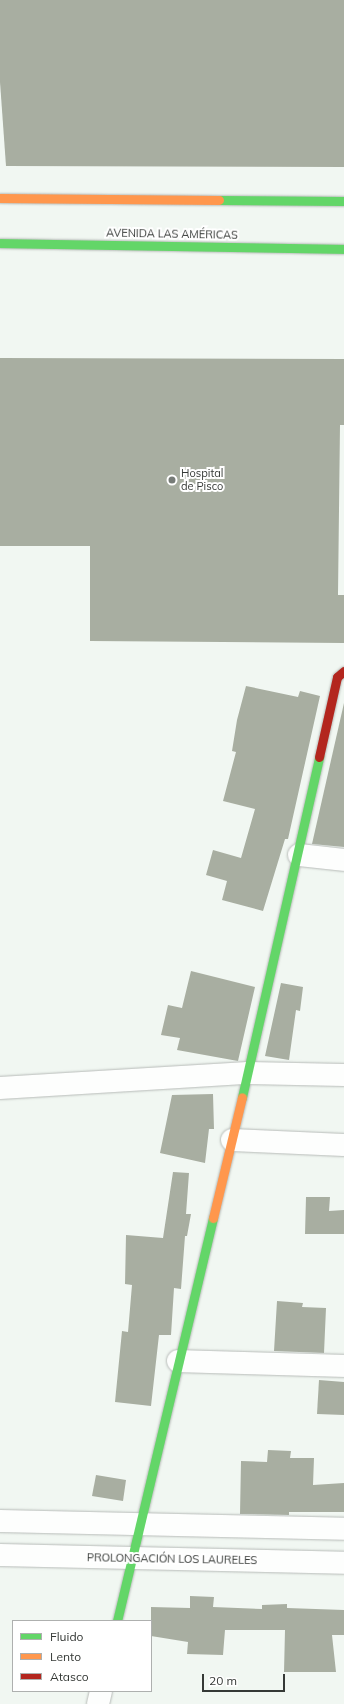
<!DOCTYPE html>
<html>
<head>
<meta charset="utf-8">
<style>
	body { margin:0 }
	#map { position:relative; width:344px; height:1704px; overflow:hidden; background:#f1f7f2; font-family:Mulish,sans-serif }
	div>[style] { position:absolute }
	.building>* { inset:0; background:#a8aea1 }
	.roads { filter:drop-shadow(0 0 1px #b7bbb8) drop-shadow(0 0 1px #b7bbb8) }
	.street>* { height:22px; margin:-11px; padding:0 11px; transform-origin:11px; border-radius:11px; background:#fdfefd }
	.fast>* { height:9px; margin:-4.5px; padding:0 4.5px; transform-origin:4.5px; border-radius:4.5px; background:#63d668 }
	.slow>* { height:9px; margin:-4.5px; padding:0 4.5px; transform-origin:4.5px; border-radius:4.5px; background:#ff974d }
	.jam>* { height:9px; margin:-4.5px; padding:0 4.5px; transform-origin:4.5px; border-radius:4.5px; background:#b3261e }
	.dots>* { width:11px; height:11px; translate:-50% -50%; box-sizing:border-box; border:2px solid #fff; border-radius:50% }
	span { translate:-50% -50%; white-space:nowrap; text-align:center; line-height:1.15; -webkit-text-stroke:4px #fff; paint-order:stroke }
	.street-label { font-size:11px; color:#353936 }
	.poi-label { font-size:11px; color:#353936 }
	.left { translate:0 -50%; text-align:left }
	.legend { position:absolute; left:12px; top:1620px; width:140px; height:72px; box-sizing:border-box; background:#fff; border:1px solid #aeb0af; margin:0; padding:5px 7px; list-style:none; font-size:12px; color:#353936 }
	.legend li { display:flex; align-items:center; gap:8px; height:20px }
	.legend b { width:20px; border:1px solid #aeb0af }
	.scale { position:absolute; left:202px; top:1674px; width:83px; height:18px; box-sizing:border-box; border:2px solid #353936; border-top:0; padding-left:5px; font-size:12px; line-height:14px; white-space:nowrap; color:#353936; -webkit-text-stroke:3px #fff; paint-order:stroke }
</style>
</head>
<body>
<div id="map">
	<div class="building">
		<i style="clip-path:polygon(0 0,344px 0,344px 167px,6px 166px,0 82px)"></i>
		<i style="clip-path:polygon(0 358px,344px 359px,344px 425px,340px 425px,338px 595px,344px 595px,344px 643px,90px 641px,90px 546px,0 546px)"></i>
		<i style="clip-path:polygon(246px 686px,298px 697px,300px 691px,320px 696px,288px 839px,285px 839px,263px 911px,222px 900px,227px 881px,206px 875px,213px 850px,241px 858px,255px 809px,223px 801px,236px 752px,232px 751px,237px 720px)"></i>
		<i style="clip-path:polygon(344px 703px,344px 847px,312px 844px)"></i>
		<i style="clip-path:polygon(191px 971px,255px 987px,238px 1061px,177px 1050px,180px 1038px,161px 1035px,168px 1005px,182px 1008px)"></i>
		<i style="clip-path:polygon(281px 983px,303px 987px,300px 1011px,296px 1010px,289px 1060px,265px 1056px)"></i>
		<i style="clip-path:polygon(213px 1094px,214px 1129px,209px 1129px,205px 1163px,160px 1153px,172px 1095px)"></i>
		<i style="clip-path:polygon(173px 1172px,189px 1173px,186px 1214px,191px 1214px,187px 1236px,185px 1236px,181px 1289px,174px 1288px,171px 1335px,159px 1335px,151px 1406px,115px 1402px,122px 1331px,128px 1332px,132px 1285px,125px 1284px,126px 1235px,163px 1238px)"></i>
		<i style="clip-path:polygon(306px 1197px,330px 1197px,329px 1211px,344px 1210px,344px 1234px,305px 1234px)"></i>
		<i style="clip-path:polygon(277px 1301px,303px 1303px,302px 1307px,326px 1308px,324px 1353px,274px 1351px)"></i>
		<i style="clip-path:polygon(319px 1380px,344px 1382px,344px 1415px,317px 1414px)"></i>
		<i style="clip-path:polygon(268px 1450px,291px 1451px,290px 1458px,314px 1458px,313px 1485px,344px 1483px,344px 1512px,289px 1512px,289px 1515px,240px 1514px,241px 1461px,267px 1462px)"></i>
		<i style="clip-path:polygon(96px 1475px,126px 1480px,123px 1501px,92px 1496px)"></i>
		<i style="clip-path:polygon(190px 1596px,214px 1597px,213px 1607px,262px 1609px,262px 1605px,287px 1604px,287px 1608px,344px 1610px,344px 1635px,332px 1635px,336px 1672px,284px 1672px,285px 1630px,225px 1630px,223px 1655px,187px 1654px,188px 1642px,151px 1636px,151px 1607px,190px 1608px)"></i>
	</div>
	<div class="roads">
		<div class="street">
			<i style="left:299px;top:855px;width:45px;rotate:6.3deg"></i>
			<i style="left:0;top:1088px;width:248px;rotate:-3.5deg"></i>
			<i style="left:248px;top:1073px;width:96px;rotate:1.2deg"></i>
			<i style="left:232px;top:1140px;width:112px;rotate:2.6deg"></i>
			<i style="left:178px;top:1361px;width:166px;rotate:1.7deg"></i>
			<i style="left:0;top:1521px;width:344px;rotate:1.3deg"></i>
			<i style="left:0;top:1555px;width:344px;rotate:1.3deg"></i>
			<i style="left:98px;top:1704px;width:13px;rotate:-77deg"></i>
		</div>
		<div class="fast">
			<i style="left:219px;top:200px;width:125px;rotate:0.5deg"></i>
			<i style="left:0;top:243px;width:344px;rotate:1deg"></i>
			<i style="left:242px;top:1097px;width:349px;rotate:-77.2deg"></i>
			<i style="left:117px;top:1621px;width:414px;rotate:-76.6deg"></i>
		</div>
		<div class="slow">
			<i style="left:0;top:198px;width:219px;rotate:0.5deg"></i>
			<i style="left:213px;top:1218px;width:124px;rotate:-76.5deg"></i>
		</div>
		<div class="jam">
			<i style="left:319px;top:757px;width:82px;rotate:-77.3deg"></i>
			<i style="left:337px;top:677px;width:9px;rotate:-41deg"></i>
		</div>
	</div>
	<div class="dots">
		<i style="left:172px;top:480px;background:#777c78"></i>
	</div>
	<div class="street-label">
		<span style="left:172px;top:234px;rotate:1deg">AVENIDA LAS AMÉRICAS</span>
		<span style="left:172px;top:1559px;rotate:1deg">PROLONGACIÓN LOS LAURELES</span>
	</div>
	<div class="poi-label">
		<span class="left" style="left:181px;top:480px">Hospital<br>de Pisco</span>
	</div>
	<ul class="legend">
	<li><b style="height:5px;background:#63d668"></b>Fluido</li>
	<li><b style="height:5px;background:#ff974d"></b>Lento</li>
	<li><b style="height:5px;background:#b3261e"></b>Atasco</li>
	</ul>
	<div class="scale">20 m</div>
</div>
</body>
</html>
